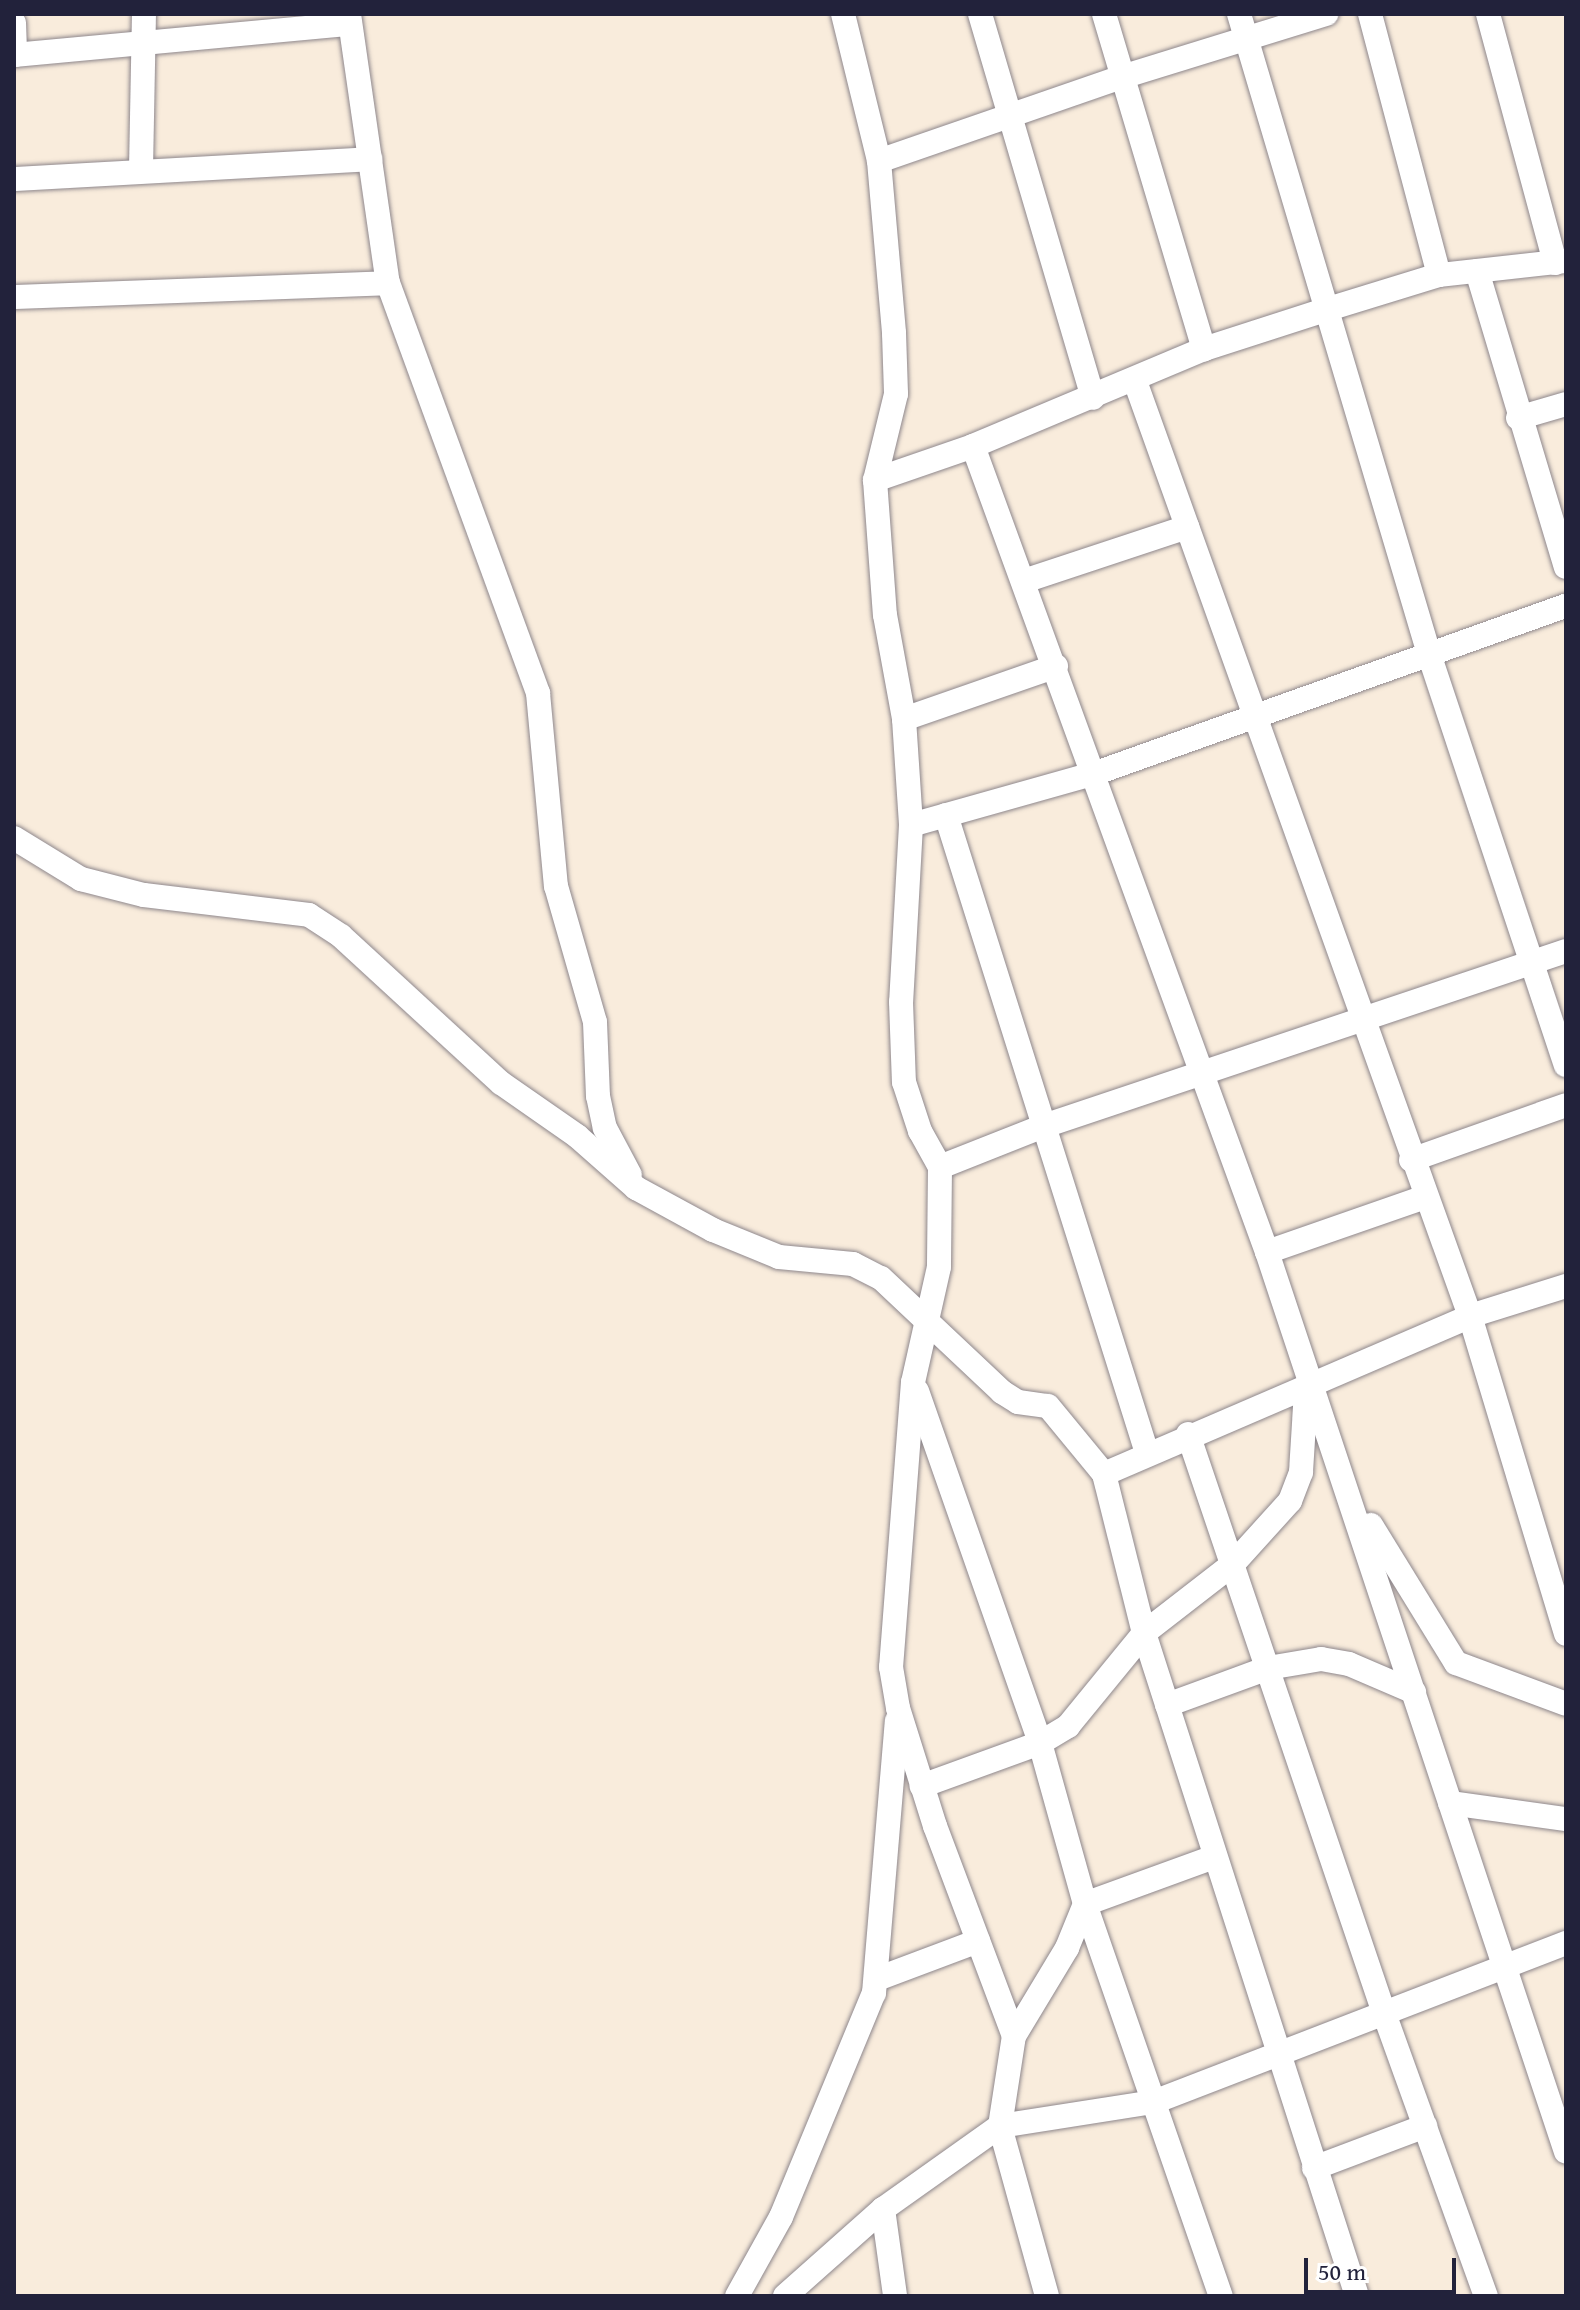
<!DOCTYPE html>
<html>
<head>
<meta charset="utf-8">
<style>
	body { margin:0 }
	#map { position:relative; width:1580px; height:2310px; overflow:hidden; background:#f9ecdc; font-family:"Gentium Book Plus",serif }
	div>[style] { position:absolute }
	.roads { filter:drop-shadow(0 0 2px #8e878c) drop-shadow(0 0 2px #8e878c) }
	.minor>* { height:24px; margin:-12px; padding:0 12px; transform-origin:12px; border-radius:12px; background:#fff }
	span { translate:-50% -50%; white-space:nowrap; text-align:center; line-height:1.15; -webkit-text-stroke:7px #fff; paint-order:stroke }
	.frame { position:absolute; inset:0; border:16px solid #22223b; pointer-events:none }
	.scale { position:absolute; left:1304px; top:2258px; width:152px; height:36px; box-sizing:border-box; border:4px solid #22223b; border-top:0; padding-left:10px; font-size:24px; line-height:28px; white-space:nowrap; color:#22223b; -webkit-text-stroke:6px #fff; paint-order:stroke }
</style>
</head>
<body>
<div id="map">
	<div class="roads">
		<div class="minor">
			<i style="left:349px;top:14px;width:272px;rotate:81.8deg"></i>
			<i style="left:388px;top:283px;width:437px;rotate:69.9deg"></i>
			<i style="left:538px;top:693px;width:194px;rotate:84.7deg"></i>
			<i style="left:556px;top:886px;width:141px;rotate:74deg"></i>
			<i style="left:595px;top:1022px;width:74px;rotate:87.7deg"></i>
			<i style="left:598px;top:1096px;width:33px;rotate:78deg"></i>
			<i style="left:605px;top:1128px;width:53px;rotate:62deg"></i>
			<i style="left:843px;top:14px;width:151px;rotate:76.2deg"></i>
			<i style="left:879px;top:161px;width:173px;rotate:85deg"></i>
			<i style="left:894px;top:333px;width:61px;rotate:88.1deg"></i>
			<i style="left:896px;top:394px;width:89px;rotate:103.7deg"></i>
			<i style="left:875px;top:480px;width:135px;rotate:85.8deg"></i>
			<i style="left:885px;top:615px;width:106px;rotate:79.6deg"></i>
			<i style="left:904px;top:719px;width:106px;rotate:86.2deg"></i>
			<i style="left:911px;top:825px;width:177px;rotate:93.2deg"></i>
			<i style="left:901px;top:1002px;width:80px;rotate:87.9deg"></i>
			<i style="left:904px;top:1082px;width:52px;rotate:71.9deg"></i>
			<i style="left:920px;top:1131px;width:41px;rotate:60.9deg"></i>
			<i style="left:940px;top:1167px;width:100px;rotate:90.6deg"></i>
			<i style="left:939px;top:1267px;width:118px;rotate:102.7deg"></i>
			<i style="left:913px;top:1382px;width:286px;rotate:94.4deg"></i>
			<i style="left:891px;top:1667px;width:42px;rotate:80.3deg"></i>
			<i style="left:898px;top:1708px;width:124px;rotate:72.6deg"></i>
			<i style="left:935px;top:1826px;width:224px;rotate:69.4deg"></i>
			<i style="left:980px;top:14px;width:400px;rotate:73.6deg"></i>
			<i style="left:1104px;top:14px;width:350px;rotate:73.4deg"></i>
			<i style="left:1239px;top:14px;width:671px;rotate:73.46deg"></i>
			<i style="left:1430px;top:657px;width:430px;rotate:71.6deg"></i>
			<i style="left:1370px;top:14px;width:270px;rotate:75.2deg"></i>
			<i style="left:1488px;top:14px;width:258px;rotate:74.9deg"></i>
			<i style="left:14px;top:23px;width:32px;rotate:88deg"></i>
			<i style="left:14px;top:55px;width:337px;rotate:-5.3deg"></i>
			<i style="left:879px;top:161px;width:257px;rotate:-19.1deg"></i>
			<i style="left:1122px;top:77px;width:214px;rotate:-17.2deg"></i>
			<i style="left:141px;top:169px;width:155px;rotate:-88.9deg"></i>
			<i style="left:14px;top:179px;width:357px;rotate:-3.2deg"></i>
			<i style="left:1477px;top:271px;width:309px;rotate:73.3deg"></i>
			<i style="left:14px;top:297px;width:374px;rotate:-2.1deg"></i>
			<i style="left:1135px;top:381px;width:993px;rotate:70.29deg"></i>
			<i style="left:1470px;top:1316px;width:332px;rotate:73.2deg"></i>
			<i style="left:1518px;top:418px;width:50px;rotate:-16.3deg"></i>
			<i style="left:973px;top:446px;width:858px;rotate:69.96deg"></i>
			<i style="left:1267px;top:1252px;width:948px;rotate:71.62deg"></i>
			<i style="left:875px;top:480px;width:104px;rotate:-19.1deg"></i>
			<i style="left:973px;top:446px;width:251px;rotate:-22.8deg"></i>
			<i style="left:1204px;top:349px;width:127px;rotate:-17.9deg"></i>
			<i style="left:1325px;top:310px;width:119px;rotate:-17.1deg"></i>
			<i style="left:1439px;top:275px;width:128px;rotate:-6.3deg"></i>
			<i style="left:1024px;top:581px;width:172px;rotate:-18.3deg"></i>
			<i style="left:904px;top:719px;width:161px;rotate:-19.2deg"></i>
			<i style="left:946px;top:815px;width:669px;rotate:72.51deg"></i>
			<i style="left:911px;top:825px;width:192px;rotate:-15.7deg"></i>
			<i style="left:1096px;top:773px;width:499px;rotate:-19.6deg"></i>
			<i style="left:14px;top:838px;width:79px;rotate:31.5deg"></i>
			<i style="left:81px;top:879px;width:65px;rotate:14.3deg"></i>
			<i style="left:144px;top:895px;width:166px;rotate:6.9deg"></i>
			<i style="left:309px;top:915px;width:38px;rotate:33deg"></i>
			<i style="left:341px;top:936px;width:217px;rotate:42.6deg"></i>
			<i style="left:501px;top:1083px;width:93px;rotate:34.9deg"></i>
			<i style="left:577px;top:1136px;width:79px;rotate:41.4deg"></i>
			<i style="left:636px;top:1188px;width:88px;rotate:28.6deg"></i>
			<i style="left:713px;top:1230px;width:71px;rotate:22.2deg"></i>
			<i style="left:779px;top:1257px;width:74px;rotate:5.4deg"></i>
			<i style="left:853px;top:1264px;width:31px;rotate:27deg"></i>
			<i style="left:881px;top:1278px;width:166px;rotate:43.3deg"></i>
			<i style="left:1002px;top:1392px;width:19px;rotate:32deg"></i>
			<i style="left:1018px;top:1402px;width:30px;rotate:8deg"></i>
			<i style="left:1048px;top:1406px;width:88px;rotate:50.5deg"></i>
			<i style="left:1104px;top:1474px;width:164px;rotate:75.9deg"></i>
			<i style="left:1144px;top:1633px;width:696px;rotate:72.19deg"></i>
			<i style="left:1411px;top:1160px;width:164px;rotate:-19.5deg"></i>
			<i style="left:940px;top:1167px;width:109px;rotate:-21.6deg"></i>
			<i style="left:1041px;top:1127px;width:554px;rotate:-18.53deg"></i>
			<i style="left:1267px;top:1252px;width:167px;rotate:-19.2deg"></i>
			<i style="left:917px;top:1391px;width:373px;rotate:70.7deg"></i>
			<i style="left:1040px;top:1743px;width:126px;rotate:160deg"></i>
			<i style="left:1188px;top:1434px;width:611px;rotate:71.3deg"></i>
			<i style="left:1384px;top:2013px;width:301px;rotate:70.2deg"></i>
			<i style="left:1104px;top:1474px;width:399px;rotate:-23.3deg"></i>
			<i style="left:1470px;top:1316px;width:101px;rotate:-17.4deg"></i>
			<i style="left:1371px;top:1525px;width:162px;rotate:58.4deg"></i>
			<i style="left:1456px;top:1663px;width:117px;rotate:20.4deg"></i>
			<i style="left:1167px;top:1705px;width:108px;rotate:-20.1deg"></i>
			<i style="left:1268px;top:1668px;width:54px;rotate:-9.6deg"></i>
			<i style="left:1321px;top:1659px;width:28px;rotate:10deg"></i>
			<i style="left:1349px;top:1664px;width:71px;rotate:23.3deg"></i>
			<i style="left:1450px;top:1803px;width:117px;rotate:7.9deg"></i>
			<i style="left:1214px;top:1857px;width:137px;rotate:160deg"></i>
			<i style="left:1085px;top:1904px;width:415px;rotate:70.9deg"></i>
			<i style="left:877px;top:1979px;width:108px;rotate:-20.6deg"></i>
			<i style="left:1314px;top:2168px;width:119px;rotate:-20.7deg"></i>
			<i style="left:883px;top:2209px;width:88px;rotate:82.1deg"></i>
			<i style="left:737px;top:2296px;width:90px;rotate:-60.9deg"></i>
			<i style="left:781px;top:2217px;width:243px;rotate:-67.5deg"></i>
			<i style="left:874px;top:1993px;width:273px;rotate:-85.2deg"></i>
			<i style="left:785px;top:2296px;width:131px;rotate:-41.6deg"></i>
			<i style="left:883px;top:2209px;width:143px;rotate:-35.4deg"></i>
			<i style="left:1000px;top:2126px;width:156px;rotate:-8.9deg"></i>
			<i style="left:1154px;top:2102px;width:442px;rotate:-21.1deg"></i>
			<i style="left:1047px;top:2296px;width:176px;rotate:-105.5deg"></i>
			<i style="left:1000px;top:2126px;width:91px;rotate:-81.2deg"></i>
			<i style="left:1014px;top:2036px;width:103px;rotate:-58.9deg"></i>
			<i style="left:1067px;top:1948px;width:48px;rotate:-67.8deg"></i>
			<i style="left:1085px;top:1904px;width:167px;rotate:-105.6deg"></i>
			<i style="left:1040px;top:1743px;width:33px;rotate:-31deg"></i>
			<i style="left:1068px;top:1726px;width:120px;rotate:-50.7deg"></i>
			<i style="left:1144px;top:1633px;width:113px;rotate:-37.8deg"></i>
			<i style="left:1233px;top:1564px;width:85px;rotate:-47.9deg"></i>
			<i style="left:1290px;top:1501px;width:31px;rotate:-69deg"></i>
			<i style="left:1301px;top:1472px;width:82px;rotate:-86.5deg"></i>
		</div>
	</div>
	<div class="frame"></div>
	<div class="scale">50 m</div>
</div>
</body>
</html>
